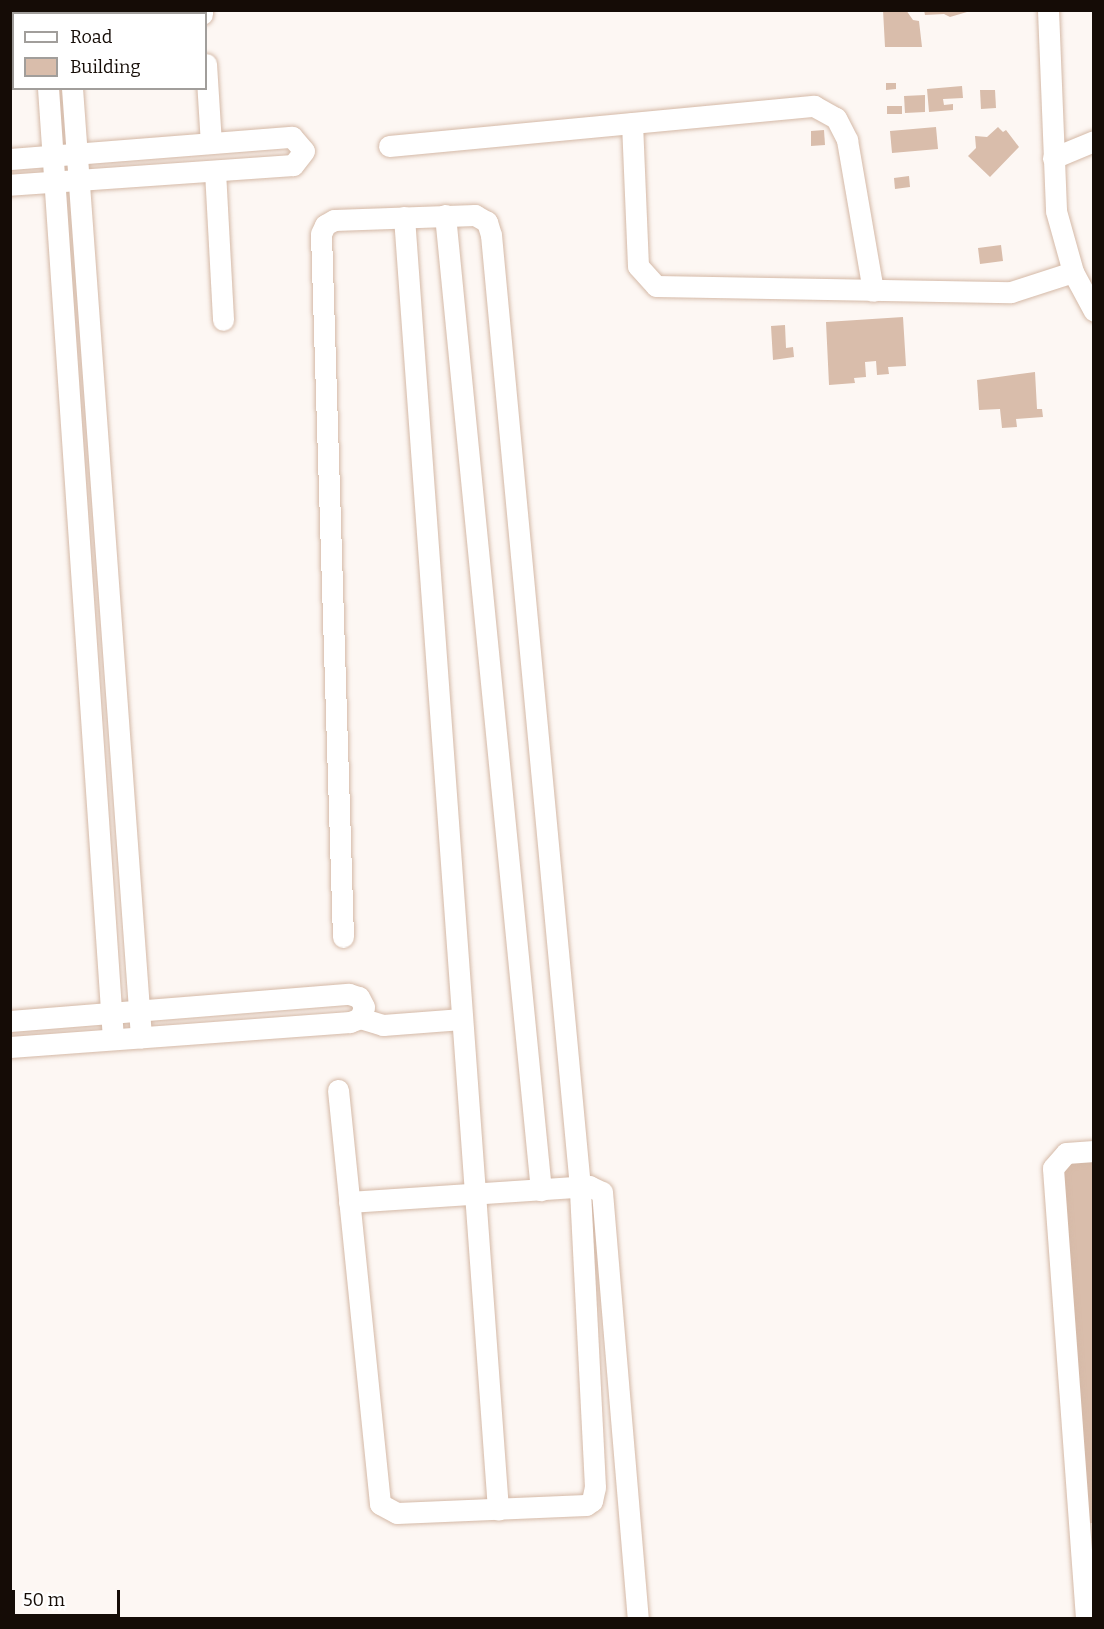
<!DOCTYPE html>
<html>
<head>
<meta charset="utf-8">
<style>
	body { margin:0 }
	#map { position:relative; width:1104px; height:1629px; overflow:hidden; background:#fdf7f3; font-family:Bitter,serif }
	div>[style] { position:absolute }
	.building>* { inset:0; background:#d9bdab }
	.roads { filter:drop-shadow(0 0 2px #d4b9a7) drop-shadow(0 0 2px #d4b9a7) }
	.minor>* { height:21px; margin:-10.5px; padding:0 10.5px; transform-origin:10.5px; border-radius:10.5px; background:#fff }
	span { translate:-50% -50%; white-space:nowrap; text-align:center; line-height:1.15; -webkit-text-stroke:4.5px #fff; paint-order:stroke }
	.frame { position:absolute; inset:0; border:12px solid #150c06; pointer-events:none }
	.legend { position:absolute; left:12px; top:12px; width:195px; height:78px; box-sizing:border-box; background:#fff; border:2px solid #a19e9b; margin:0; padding:8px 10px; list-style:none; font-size:18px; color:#150c06 }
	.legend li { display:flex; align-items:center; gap:12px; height:30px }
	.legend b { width:30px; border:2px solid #a19e9b }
	.scale { position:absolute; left:12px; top:1590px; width:108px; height:27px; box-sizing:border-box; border:3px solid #150c06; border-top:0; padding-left:8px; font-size:18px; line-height:21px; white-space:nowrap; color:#150c06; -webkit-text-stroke:4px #fff; paint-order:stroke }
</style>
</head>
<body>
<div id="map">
	<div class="building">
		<i style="clip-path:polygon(883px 10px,906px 10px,913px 20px,919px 21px,922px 47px,885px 47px)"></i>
		<i style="clip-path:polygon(924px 10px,967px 10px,967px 12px,950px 17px,944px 14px,925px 15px)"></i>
		<i style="clip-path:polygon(886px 83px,896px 83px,896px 89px,886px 90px)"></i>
		<i style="clip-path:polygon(962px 86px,963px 98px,943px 99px,944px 105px,953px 104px,953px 110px,929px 112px,927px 89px)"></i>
		<i style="clip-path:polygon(980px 90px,995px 90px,996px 108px,981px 109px)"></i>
		<i style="clip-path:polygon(925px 95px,925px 112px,905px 113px,904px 96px)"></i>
		<i style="clip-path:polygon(887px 106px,902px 106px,902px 114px,887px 114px)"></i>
		<i style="clip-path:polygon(936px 127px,938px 149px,892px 153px,890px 131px)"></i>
		<i style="clip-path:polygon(998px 127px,1003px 132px,1006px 130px,1019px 147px,990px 177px,968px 156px,976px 148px,975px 136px,987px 137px)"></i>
		<i style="clip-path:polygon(824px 130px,825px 145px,811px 146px,811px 131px)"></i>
		<i style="clip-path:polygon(909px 176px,910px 187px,895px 189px,894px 178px)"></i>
		<i style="clip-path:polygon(1001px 245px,1003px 261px,980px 264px,978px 248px)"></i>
		<i style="clip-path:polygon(903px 317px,906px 366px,888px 367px,889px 374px,877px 375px,876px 361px,865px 362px,866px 377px,854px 378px,855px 383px,829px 385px,826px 322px)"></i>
		<i style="clip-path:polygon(785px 325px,786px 348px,793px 347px,794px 357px,773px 360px,771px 326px)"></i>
		<i style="clip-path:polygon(1035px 372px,1037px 409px,1042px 409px,1043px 417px,1016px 419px,1017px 427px,1002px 428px,1000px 409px,979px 410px,977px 380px)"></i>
		<i style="clip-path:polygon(1094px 1161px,1094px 1523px,1089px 1523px,1061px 1164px)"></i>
	</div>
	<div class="roads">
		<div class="minor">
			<i style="left:42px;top:10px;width:4px;rotate:90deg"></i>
			<i style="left:67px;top:10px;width:4px;rotate:90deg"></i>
			<i style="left:202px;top:10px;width:4px;rotate:90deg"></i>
			<i style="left:1048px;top:10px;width:201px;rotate:87.7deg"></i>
			<i style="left:1056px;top:211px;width:63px;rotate:74.4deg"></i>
			<i style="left:1073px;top:272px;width:44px;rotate:61.7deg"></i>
			<i style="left:206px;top:64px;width:79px;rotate:86.4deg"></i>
			<i style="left:48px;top:88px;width:953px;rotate:86.09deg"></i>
			<i style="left:72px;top:88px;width:952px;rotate:85.84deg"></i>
			<i style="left:632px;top:123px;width:143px;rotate:87.6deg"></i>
			<i style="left:638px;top:266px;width:27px;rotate:48deg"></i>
			<i style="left:656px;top:286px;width:355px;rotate:1deg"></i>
			<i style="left:1011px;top:292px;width:65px;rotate:-17.9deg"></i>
			<i style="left:389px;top:146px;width:427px;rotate:-5.4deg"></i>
			<i style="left:814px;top:106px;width:25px;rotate:29deg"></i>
			<i style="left:836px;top:118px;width:25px;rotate:63deg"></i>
			<i style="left:847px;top:140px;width:153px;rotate:80.2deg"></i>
			<i style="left:1053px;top:158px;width:44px;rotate:-22.5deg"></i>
			<i style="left:10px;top:159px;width:283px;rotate:-4.5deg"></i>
			<i style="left:292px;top:137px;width:18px;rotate:49deg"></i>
			<i style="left:304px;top:151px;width:18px;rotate:128deg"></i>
			<i style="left:293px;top:165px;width:284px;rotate:176deg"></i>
			<i style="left:215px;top:171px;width:149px;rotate:86.9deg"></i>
			<i style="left:445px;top:215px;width:980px;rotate:84.38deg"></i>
			<i style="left:404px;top:217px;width:1296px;rotate:85.84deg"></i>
			<i style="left:360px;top:1018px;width:24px;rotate:17deg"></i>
			<i style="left:383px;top:1025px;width:79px;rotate:-4.3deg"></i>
			<i style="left:10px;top:1021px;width:340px;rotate:-4.6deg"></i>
			<i style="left:349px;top:994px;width:10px;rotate:17deg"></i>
			<i style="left:359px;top:997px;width:11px;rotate:63deg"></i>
			<i style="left:364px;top:1007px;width:12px;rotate:110deg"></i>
			<i style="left:360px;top:1018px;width:11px;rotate:158deg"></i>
			<i style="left:350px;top:1022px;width:341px;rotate:175.8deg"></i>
			<i style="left:338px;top:1090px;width:416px;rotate:84.2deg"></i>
			<i style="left:380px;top:1504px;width:19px;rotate:28deg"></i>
			<i style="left:397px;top:1513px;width:189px;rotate:-2.4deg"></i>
			<i style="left:586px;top:1505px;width:7px;rotate:-34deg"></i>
			<i style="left:592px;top:1501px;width:14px;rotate:-78deg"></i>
			<i style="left:595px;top:1487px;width:300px;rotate:-92.9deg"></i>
			<i style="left:580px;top:1187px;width:956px;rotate:-95.34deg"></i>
			<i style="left:491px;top:235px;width:14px;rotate:-107deg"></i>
			<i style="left:487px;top:222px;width:14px;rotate:-150deg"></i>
			<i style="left:475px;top:215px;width:141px;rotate:178deg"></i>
			<i style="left:334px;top:220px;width:10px;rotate:151deg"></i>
			<i style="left:325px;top:225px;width:10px;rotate:114deg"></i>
			<i style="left:321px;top:234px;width:703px;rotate:88.21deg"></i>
			<i style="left:349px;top:1202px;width:241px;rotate:-3.8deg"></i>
			<i style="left:589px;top:1186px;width:14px;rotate:25deg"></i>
			<i style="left:602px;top:1192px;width:428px;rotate:85.2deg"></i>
			<i style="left:1086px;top:1618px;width:451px;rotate:-94.2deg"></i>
			<i style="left:1053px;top:1168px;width:20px;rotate:-49deg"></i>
			<i style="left:1066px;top:1153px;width:28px;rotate:-4deg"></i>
		</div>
	</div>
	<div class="frame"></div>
	<ul class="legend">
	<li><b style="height:8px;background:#fff"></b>Road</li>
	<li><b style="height:16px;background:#d9bdab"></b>Building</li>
	</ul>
	<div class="scale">50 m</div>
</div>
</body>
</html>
